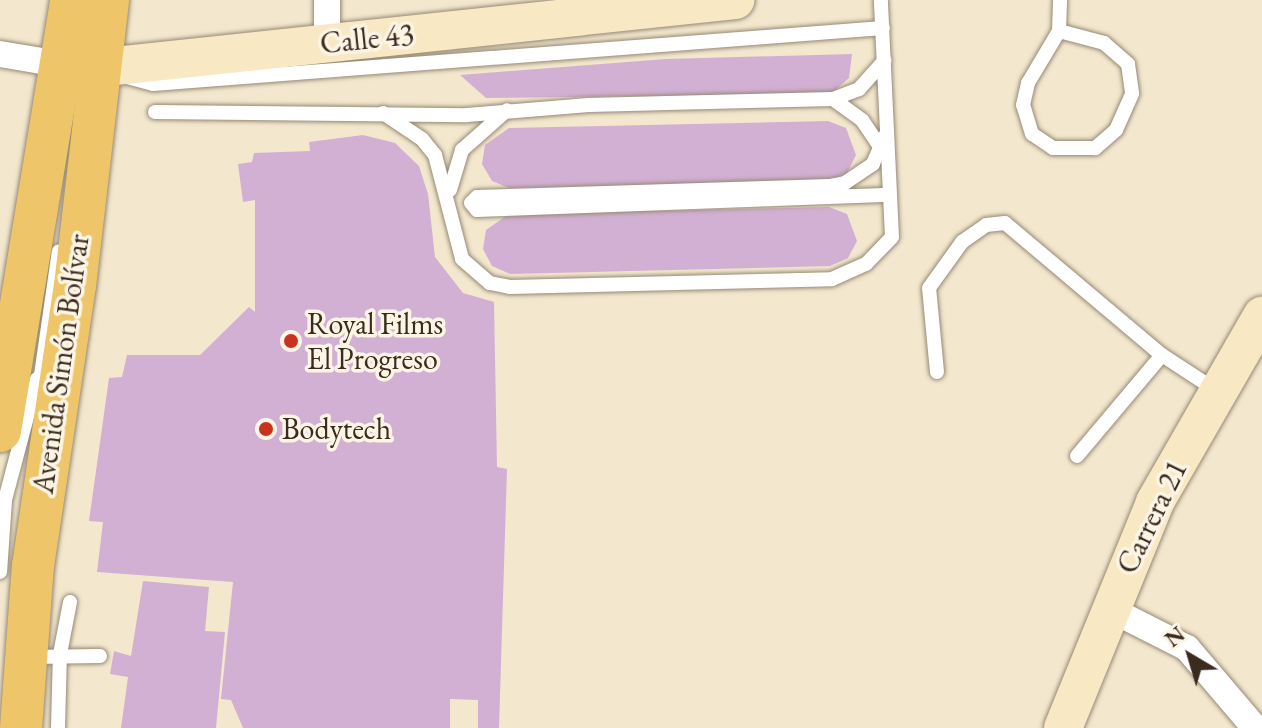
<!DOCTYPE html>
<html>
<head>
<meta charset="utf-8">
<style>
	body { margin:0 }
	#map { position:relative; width:1262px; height:728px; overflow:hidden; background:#f3e8ce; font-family:"EB Garamond",serif }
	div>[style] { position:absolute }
	.building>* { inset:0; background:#d2b0d3 }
	.roads { filter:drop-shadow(0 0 2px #978976) drop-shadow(0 0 2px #978976) }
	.lane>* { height:14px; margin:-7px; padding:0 7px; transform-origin:7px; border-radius:7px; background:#fff }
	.street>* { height:26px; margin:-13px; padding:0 13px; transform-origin:13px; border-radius:13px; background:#fff }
	.secondary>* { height:38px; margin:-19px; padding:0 19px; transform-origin:19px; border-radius:19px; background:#f8e8c3 }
	.primary>* { height:42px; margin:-21px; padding:0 21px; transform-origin:21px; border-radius:21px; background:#eec569 }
	.dots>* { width:22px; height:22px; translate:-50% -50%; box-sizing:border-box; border:4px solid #fcf5e5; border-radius:50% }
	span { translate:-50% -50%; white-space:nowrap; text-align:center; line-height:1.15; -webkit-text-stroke:7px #fcf5e5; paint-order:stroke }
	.street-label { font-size:30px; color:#3b2a1e }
	.poi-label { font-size:30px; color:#3b2a1e }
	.left { translate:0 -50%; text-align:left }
	.north { position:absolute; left:1150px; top:616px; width:80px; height:80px; -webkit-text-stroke:6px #fcf5e5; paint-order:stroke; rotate:322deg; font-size:22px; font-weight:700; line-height:32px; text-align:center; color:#3b2a1e }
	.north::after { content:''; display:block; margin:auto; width:28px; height:36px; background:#3b2a1e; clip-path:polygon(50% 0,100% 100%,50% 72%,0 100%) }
</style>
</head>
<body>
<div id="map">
	<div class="building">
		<i style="clip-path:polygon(852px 54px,849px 78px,831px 94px,486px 98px,460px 75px,666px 59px)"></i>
		<i style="clip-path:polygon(828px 121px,846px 128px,856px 155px,847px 173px,829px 181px,509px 188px,492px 181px,482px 164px,485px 145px,509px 128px)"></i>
		<i style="clip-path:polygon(363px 135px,395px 143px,419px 166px,428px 194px,435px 257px,463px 293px,494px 302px,497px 467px,507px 469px,499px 728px,478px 728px,478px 700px,450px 699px,450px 728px,243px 728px,231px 700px,221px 699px,233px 582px,97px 572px,103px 522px,89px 521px,109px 378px,122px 377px,127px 355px,200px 355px,249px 307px,255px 312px,255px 200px,243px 202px,238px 164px,252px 162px,254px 153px,310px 151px,309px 142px)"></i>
		<i style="clip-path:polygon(829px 207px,847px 214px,857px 241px,848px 258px,830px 266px,510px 274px,492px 266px,483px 249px,486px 230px,509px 214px)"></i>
		<i style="clip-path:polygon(143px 581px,209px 587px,205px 631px,225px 632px,216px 728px,121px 728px,128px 677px,110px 674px,114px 651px,131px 656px)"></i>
	</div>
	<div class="roads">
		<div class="lane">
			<i style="left:1059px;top:31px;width:47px;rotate:14.9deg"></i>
			<i style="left:1104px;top:43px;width:32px;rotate:41deg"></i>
			<i style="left:1128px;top:64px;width:30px;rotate:82deg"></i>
			<i style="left:1132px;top:94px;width:39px;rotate:114deg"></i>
			<i style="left:1116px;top:130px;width:28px;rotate:139deg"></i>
			<i style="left:1095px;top:148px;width:42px;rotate:180deg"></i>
			<i style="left:1053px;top:148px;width:25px;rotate:-146deg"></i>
			<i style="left:1032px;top:134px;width:30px;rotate:-107deg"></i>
			<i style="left:1023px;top:105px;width:23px;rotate:-77deg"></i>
			<i style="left:1028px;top:83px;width:61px;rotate:-59.2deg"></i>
			<i style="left:1059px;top:31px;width:31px;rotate:-88deg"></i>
			<i style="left:127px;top:77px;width:27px;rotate:15deg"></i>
			<i style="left:153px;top:84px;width:732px;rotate:-4.39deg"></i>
			<i style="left:833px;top:99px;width:36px;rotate:36deg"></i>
			<i style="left:862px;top:120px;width:40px;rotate:56deg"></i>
			<i style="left:155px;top:112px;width:312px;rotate:0.6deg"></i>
			<i style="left:467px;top:115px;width:122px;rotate:-4.7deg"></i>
			<i style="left:589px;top:105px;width:244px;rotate:-1.4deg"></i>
			<i style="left:833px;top:99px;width:28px;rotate:-21deg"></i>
			<i style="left:859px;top:89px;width:38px;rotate:-48deg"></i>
			<i style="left:383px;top:113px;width:47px;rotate:33.7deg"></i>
			<i style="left:422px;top:139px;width:21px;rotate:51deg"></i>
			<i style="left:435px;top:155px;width:107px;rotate:75.4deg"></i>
			<i style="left:462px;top:259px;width:37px;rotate:41deg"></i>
			<i style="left:490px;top:283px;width:20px;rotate:11deg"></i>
			<i style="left:510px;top:287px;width:322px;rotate:-1.4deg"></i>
			<i style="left:832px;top:279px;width:37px;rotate:-24deg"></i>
			<i style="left:866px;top:264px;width:37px;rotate:-46deg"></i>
			<i style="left:892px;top:237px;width:237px;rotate:-92.7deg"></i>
			<i style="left:887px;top:132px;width:35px;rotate:114deg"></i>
			<i style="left:873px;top:164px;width:34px;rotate:146deg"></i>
			<i style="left:845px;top:183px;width:16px;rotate:169deg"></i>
			<i style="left:829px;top:186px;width:352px;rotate:178.2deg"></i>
			<i style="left:477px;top:197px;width:8px;rotate:135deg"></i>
			<i style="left:471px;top:203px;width:9px;rotate:49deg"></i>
			<i style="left:477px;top:210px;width:413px;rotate:-2.1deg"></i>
			<i style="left:450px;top:190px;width:42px;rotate:-73.3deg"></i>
			<i style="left:462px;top:150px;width:60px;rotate:-41.6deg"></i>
			<i style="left:937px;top:372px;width:84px;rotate:-95.4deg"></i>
			<i style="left:929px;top:288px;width:57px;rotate:-54.3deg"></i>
			<i style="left:962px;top:242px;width:29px;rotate:-35deg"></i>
			<i style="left:986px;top:225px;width:19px;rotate:-6deg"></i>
			<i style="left:1005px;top:223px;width:205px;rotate:40.1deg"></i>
			<i style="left:1162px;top:355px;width:66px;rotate:33.2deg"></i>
			<i style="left:39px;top:389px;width:139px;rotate:-81.8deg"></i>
			<i style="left:1077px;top:456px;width:132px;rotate:-49.9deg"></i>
			<i style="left:0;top:572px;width:72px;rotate:-86deg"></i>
			<i style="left:5px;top:500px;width:125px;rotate:-75.2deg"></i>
			<i style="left:29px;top:657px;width:71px;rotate:-0.8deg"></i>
			<i style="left:58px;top:728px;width:74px;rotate:-88.5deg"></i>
			<i style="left:60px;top:654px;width:53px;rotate:-79.1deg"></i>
		</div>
		<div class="street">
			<i style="left:327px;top:44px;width:44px;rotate:-90deg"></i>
			<i style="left:0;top:54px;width:61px;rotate:9.5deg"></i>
			<i style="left:1108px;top:608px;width:89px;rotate:26.9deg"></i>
			<i style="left:1187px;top:648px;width:105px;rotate:49.6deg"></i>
		</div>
		<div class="secondary">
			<i style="left:70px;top:65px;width:26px;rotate:7deg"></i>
			<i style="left:96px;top:68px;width:643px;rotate:-6.07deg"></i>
			<i style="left:1063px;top:728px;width:244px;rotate:-67.8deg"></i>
			<i style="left:1155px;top:502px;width:215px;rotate:-60.1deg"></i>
		</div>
		<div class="primary">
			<i style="left:0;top:431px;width:437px;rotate:-80.6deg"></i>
			<i style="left:21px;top:728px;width:162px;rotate:-85.8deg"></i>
			<i style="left:33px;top:566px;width:283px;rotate:-81.5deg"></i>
			<i style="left:75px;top:286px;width:288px;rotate:-83.4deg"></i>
		</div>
	</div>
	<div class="dots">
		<i style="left:291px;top:341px;background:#c8321e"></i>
		<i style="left:266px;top:429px;background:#c8321e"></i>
	</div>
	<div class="street-label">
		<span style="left:367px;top:39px;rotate:-6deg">Calle 43</span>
		<span style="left:61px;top:364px;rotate:-82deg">Avenida Simón Bolívar</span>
		<span style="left:1152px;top:517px;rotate:-64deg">Carrera 21</span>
	</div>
	<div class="poi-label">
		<span class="left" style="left:307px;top:341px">Royal Films<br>El Progreso</span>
		<span class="left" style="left:282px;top:429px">Bodytech</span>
	</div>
	<div class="north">N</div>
</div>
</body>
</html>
